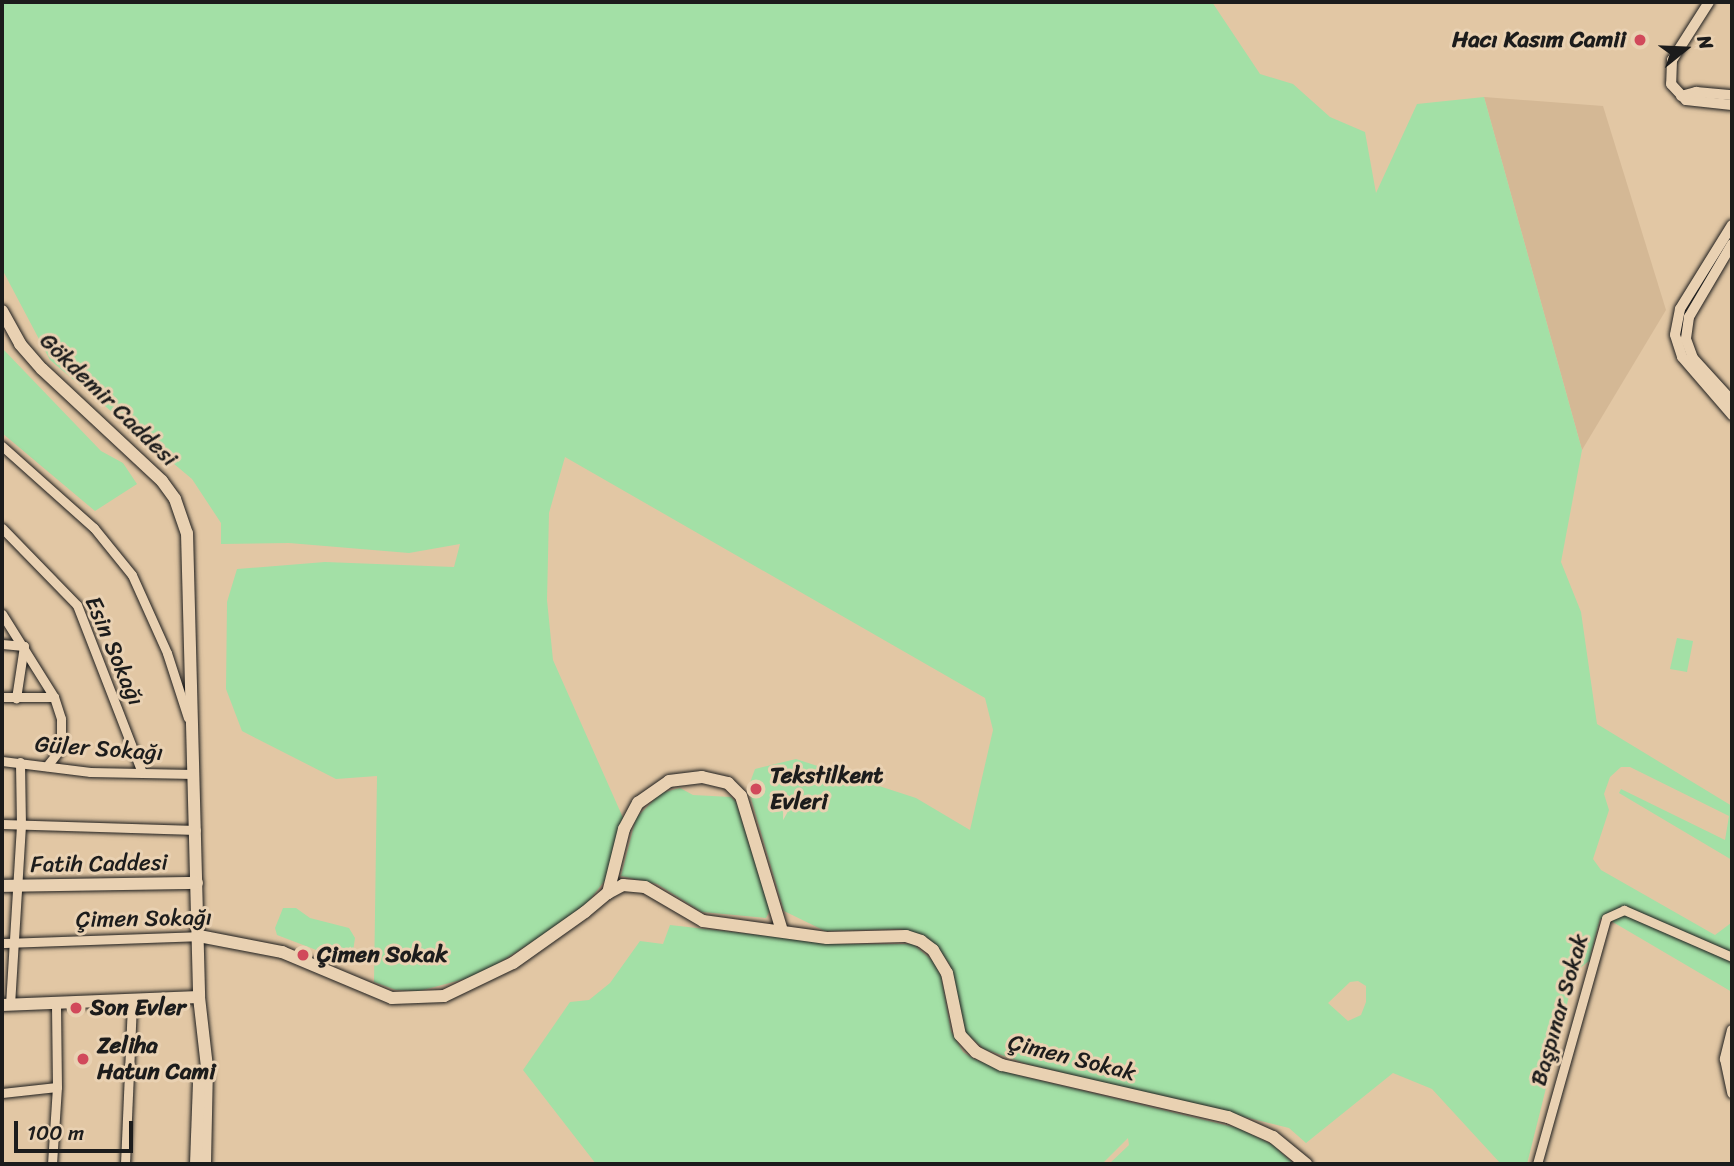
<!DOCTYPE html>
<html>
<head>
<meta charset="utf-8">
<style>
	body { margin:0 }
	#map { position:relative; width:1734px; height:1166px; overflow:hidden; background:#e2c7a4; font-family:Sriracha,sans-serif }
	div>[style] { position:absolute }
	.built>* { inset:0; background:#d4b895 }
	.green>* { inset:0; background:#a3e0a6 }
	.roads { filter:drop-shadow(0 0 2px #1c1c1c) drop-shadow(0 0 2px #1c1c1c) }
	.minor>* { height:9px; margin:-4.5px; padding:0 4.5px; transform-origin:4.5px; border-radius:4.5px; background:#e9d1b2 }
	.tertiary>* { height:10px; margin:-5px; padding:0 5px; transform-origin:5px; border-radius:5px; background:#e9d1b2 }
	.secondary>* { height:12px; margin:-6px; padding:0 6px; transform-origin:6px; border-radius:6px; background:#e9d1b2 }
	.dots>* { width:19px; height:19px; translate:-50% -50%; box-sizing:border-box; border:4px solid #e9d1b2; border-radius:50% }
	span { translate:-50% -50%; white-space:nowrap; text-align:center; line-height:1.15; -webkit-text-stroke:6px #e9d1b2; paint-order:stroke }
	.poi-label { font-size:23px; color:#1c1c1c; font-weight:700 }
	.right { translate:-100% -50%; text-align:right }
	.left { translate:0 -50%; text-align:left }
	.street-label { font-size:23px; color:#1c1c1c }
	.frame { position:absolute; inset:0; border:4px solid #1c1c1c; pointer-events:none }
	.north { position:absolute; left:1650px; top:14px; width:70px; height:70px; -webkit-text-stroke:5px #e9d1b2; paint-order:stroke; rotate:72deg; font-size:19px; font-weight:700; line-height:28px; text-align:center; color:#1c1c1c }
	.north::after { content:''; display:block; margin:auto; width:24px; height:32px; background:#1c1c1c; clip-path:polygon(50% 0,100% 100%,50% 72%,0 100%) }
	.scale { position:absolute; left:14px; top:1121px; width:119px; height:32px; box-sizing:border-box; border:4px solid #1c1c1c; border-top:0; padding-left:9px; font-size:21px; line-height:24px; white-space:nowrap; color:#1c1c1c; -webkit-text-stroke:5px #e9d1b2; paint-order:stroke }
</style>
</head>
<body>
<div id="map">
	<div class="built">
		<i style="clip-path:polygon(1484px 97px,1603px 106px,1666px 310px,1582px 450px)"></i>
	</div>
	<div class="green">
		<i style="clip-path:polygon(evenodd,2px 2px,1212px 2px,1260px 74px,1293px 84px,1330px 117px,1365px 132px,1376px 193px,1417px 104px,1484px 97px,1582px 450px,1561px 562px,1581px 612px,1597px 724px,1732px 806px,1732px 860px,1619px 793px,1621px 789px,1725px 840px,1729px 816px,1630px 767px,1621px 767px,1610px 777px,1604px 794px,1609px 810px,1593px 859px,1601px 870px,1715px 935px,1731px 923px,1732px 992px,1606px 918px,1600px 919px,1589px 961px,1575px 972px,1527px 1164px,1501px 1164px,1432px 1089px,1393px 1073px,1306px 1143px,1289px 1128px,1027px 1064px,984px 1049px,966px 1033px,949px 963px,933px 943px,901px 929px,825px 931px,784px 911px,748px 788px,755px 769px,796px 759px,916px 798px,970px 830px,993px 730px,985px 698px,565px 457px,549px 513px,547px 600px,553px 660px,624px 820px,606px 879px,582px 910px,480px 975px,419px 991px,396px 990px,374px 982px,377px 776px,336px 779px,242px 731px,226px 689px,227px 602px,237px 569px,325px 562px,454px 567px,460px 544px,409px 553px,289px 543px,221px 544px,221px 523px,192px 479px,50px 360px,2px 269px,2px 2px,1358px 981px,1366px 986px,1366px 1002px,1361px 1015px,1348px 1021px,1328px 1003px,1350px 982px,1358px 981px)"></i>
		<i style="clip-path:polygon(2px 348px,101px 451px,123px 463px,137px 484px,95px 511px,2px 433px)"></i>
		<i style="clip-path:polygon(1677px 638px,1693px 641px,1687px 672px,1670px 669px)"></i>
		<i style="clip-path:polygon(680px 788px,693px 795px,731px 797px,736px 802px,770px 910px,766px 918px,702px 912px,657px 884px,621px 876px,636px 818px,661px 793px)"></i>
		<i style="clip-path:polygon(283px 908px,296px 908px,310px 918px,349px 928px,355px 938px,352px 958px,345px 961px,277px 935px,275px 928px)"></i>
		<i style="clip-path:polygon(670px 925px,840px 944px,913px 944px,933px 961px,941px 976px,951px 1031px,963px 1052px,974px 1059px,1017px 1075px,1238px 1128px,1273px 1145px,1294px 1164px,1109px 1164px,1129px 1145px,1128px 1138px,1102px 1164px,596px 1164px,523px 1070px,570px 1002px,589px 1000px,610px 983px,640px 941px,663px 944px)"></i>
	</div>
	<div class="roads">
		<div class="minor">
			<i style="left:2px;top:446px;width:123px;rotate:41.7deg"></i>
			<i style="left:94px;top:528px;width:60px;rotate:51deg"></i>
			<i style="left:132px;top:575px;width:85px;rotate:65.8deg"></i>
			<i style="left:167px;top:653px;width:68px;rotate:72.1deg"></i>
			<i style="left:2px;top:528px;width:107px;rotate:45.8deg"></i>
			<i style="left:77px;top:605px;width:180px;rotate:68.8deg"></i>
			<i style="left:2px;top:614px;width:98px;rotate:57.9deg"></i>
			<i style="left:54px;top:697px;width:23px;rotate:72deg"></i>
			<i style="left:61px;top:719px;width:29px;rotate:90deg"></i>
			<i style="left:61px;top:748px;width:23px;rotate:128deg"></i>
			<i style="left:2px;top:644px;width:22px;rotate:5deg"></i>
			<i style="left:24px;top:646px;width:53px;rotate:98.7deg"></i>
			<i style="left:2px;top:697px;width:52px"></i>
			<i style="left:2px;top:761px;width:89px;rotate:7.1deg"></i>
			<i style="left:90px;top:772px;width:104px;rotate:1.1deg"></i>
			<i style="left:2px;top:824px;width:194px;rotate:1.8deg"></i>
			<i style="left:2px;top:943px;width:197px;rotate:-2deg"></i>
			<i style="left:10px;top:1005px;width:179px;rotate:-86.5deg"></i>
			<i style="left:21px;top:826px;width:64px;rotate:-90.9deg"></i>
			<i style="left:2px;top:1093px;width:55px;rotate:-6.2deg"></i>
			<i style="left:52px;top:1164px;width:77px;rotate:-86.3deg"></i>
			<i style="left:57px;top:1087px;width:84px;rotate:-90.7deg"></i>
			<i style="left:125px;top:1164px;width:162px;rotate:-87.5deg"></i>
			<i style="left:1537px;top:1164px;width:255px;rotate:-74.3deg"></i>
			<i style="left:1606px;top:918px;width:20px;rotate:-24deg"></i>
			<i style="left:1624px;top:910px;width:118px;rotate:23.5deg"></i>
		</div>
		<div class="tertiary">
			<i style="left:1709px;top:2px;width:69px;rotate:122.5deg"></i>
			<i style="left:1672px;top:60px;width:24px;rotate:92deg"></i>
			<i style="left:1671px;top:84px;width:22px;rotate:47deg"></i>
			<i style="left:1686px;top:100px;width:46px;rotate:6.2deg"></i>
			<i style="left:1681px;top:96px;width:16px;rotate:-15deg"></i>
			<i style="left:1696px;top:92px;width:36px;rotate:5deg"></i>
			<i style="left:1732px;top:225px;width:99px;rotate:121.8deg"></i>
			<i style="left:1680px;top:309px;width:26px;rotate:101deg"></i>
			<i style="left:1675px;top:335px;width:23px;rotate:72deg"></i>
			<i style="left:1682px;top:357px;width:77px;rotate:49.2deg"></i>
			<i style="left:1732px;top:244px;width:85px;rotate:120.5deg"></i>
			<i style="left:1689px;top:317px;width:22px;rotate:98deg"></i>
			<i style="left:1686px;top:339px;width:20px;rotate:70deg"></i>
			<i style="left:1693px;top:358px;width:58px;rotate:47.8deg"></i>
			<i style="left:1732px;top:1030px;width:30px;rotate:104deg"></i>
			<i style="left:1725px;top:1059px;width:35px;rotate:78deg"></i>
		</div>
		<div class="secondary">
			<i style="left:2px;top:311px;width:38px;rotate:61deg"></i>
			<i style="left:20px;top:344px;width:33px;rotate:49deg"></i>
			<i style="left:42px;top:369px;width:164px;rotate:43deg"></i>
			<i style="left:162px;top:481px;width:22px;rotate:54deg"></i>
			<i style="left:175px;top:499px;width:36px;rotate:71deg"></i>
			<i style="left:187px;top:533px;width:464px;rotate:88.5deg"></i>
			<i style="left:199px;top:997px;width:70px;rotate:83.5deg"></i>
			<i style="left:207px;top:1067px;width:97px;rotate:91.2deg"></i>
			<i style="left:2px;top:886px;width:195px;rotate:-0.9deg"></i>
			<i style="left:608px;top:893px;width:17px;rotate:-28deg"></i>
			<i style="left:623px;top:885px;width:22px;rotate:5deg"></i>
			<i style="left:645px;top:887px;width:67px;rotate:30.4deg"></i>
			<i style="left:703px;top:921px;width:125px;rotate:7.8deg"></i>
			<i style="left:827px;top:938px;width:79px;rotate:-1.5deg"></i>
			<i style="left:906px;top:936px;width:16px;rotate:18deg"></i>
			<i style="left:921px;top:941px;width:15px;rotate:37deg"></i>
			<i style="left:933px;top:950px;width:27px;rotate:59deg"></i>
			<i style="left:947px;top:973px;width:63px;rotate:78.2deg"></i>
			<i style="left:960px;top:1035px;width:23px;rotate:47deg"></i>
			<i style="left:976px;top:1052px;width:29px;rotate:27deg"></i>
			<i style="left:1002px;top:1065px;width:232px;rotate:13deg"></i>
			<i style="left:1228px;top:1117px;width:49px;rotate:24deg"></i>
			<i style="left:1273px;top:1137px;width:43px;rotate:39.3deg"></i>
			<i style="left:199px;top:936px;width:85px;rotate:10.9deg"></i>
			<i style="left:282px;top:952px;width:119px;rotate:22.7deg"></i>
			<i style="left:392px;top:998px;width:52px;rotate:-2.2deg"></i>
			<i style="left:444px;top:996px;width:76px;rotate:-25.6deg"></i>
			<i style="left:513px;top:963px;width:88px;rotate:-35.3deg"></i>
			<i style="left:585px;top:912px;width:30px;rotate:-40deg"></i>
			<i style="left:608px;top:893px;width:66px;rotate:-76deg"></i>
			<i style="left:624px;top:829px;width:30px;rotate:-62deg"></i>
			<i style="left:638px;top:803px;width:38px;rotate:-35deg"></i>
			<i style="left:669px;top:781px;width:33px;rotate:-7deg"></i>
			<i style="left:702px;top:777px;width:27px;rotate:13deg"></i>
			<i style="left:728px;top:783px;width:18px;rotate:45deg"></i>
			<i style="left:741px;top:796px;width:138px;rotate:73.1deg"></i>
			<i style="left:2px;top:1005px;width:197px;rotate:-2.3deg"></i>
			<i style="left:196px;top:1164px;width:83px;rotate:-87.9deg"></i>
		</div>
	</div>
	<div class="dots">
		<i style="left:1640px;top:40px;background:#d1495b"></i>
		<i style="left:756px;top:789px;background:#d1495b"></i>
		<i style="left:303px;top:955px;background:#d1495b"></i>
		<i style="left:76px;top:1008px;background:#d1495b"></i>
		<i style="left:83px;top:1059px;background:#d1495b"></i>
	</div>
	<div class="poi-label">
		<span class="right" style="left:1626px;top:40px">Hacı Kasım Camii</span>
		<span class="left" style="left:770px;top:789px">Tekstilkent<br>Evleri</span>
		<span class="left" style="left:317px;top:955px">Çimen Sokak</span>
		<span class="left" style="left:90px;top:1008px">Son Evler</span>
		<span class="left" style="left:97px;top:1059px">Zeliha<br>Hatun Cami</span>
	</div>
	<div class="street-label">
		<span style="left:108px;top:400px;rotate:44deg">Gökdemir Caddesi</span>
		<span style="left:114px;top:651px;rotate:67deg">Esin Sokağı</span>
		<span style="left:99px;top:749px;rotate:4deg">Güler Sokağı</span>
		<span style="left:99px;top:864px;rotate:-1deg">Fatih Caddesi</span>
		<span style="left:144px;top:919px;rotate:-1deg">Çimen Sokağı</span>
		<span style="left:1560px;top:1010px;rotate:-74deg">Başpınar Sokak</span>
		<span style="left:1072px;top:1058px;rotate:14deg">Çimen Sokak</span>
	</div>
	<div class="frame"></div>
	<div class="north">N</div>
	<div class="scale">100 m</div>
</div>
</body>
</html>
